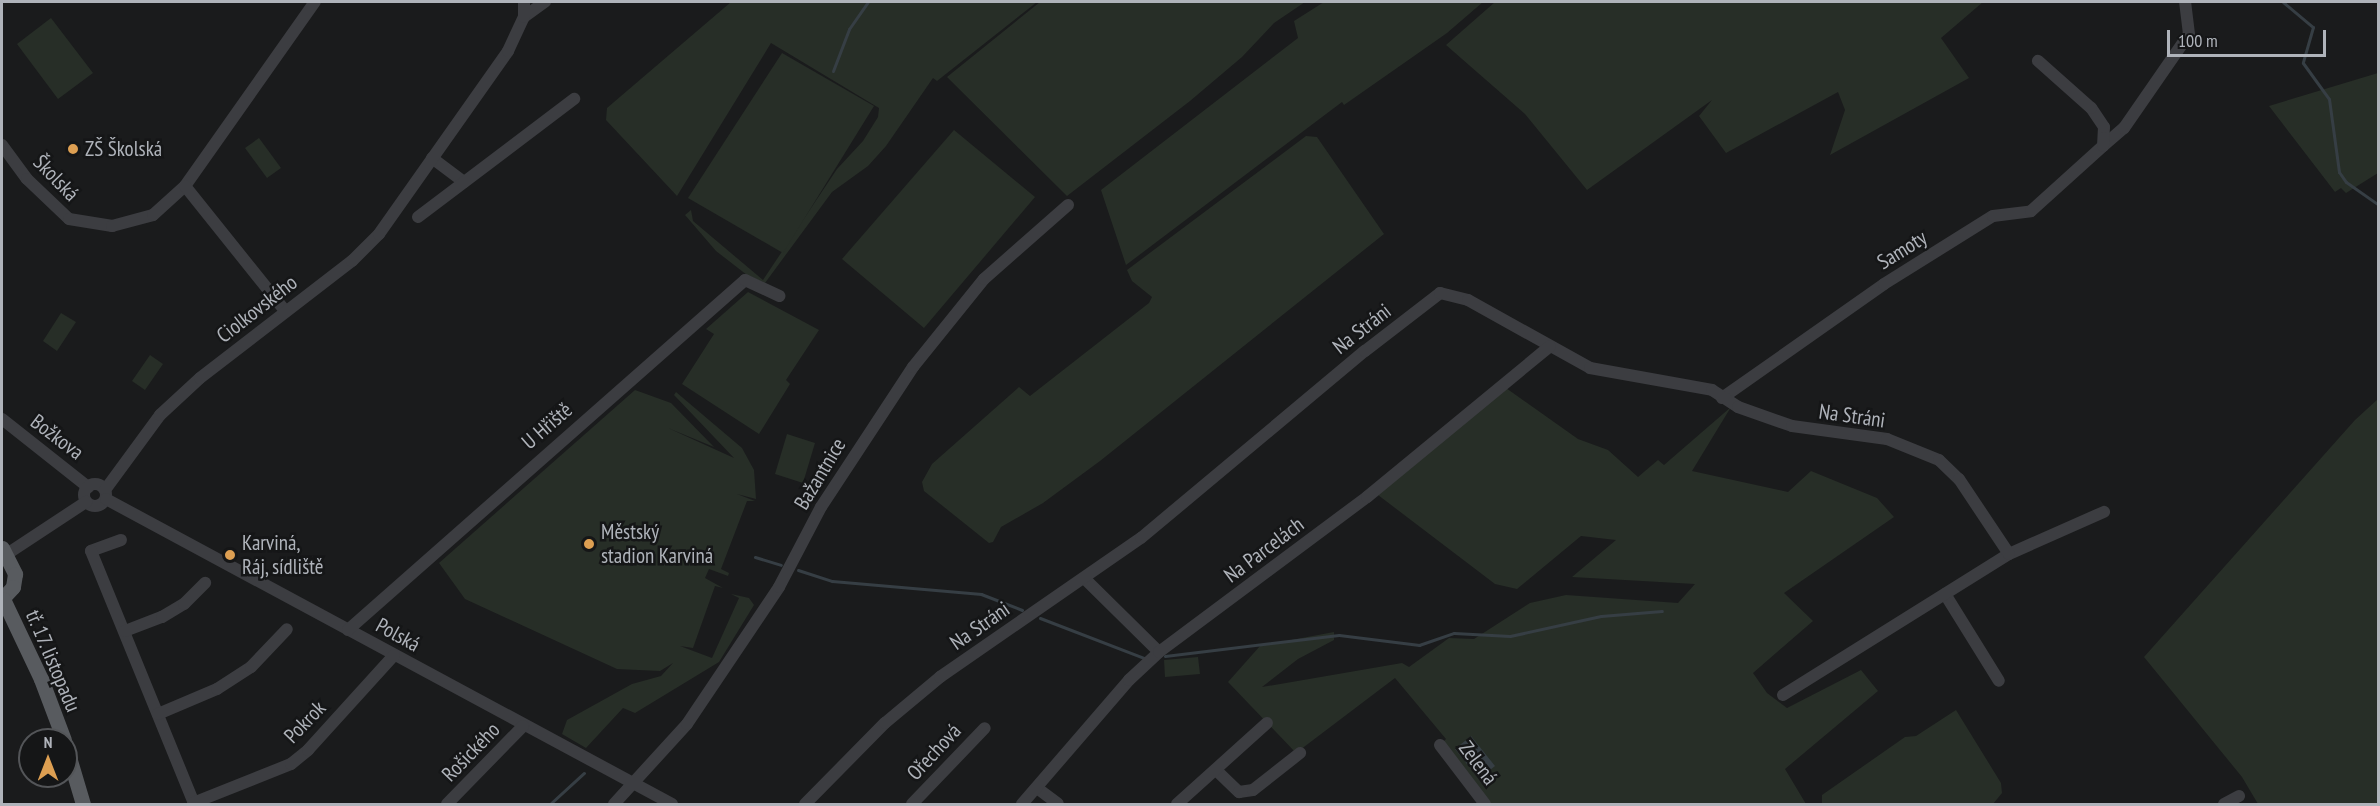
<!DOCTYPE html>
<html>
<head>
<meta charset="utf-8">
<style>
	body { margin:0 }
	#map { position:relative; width:2380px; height:806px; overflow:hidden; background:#1a1b1c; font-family:"PT Sans Narrow",sans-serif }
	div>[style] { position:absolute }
	.green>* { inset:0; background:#272e27 }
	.water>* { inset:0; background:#363e44 }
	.stream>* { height:3px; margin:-1.5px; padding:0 1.5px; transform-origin:1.5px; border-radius:1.5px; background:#363e44 }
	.minor>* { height:12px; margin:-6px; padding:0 6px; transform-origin:6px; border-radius:6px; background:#3c3d41 }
	.minor>.ring { margin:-6px; padding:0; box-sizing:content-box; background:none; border:12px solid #3c3d41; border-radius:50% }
	.major>* { height:15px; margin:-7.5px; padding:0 7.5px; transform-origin:7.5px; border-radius:7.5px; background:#585b5f }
	.dots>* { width:16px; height:16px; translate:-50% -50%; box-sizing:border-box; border:3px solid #151617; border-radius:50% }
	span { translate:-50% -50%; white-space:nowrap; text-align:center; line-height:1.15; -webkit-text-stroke:5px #151617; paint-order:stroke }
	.poi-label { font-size:21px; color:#afb3ba }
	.left { translate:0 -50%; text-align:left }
	.street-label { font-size:21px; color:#afb3ba }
	.frame { position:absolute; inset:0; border:3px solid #afb3ba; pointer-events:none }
	.north { position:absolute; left:18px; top:728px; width:60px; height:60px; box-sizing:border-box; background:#151617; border:2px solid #535558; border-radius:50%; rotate:0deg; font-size:16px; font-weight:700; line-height:24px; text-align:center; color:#afb3ba }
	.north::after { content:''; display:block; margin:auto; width:21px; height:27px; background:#dd9f52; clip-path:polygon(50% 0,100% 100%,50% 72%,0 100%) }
	.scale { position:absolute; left:2167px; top:30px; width:159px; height:27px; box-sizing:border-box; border:3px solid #afb3ba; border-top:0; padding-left:8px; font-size:18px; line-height:21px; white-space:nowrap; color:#afb3ba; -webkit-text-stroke:4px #151617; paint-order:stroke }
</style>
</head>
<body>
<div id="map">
	<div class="green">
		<i style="clip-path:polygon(731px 2px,1037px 2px,937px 81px,933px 78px,886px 146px,868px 166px,832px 192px,765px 283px,747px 275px,716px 251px,685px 215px,691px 210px,693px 221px,763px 280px,837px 169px,863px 141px,878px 117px,879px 108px,771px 43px,677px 196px,606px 120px,607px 108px)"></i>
		<i style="clip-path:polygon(1040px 2px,1305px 2px,1274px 23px,1242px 57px,1190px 101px,1067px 196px,947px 77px)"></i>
		<i style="clip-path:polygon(1324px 2px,1483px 2px,1447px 33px,1344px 105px,1342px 102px,1126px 265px,1101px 190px,1298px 38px,1294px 21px)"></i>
		<i style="clip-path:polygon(1495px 2px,1983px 2px,1941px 38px,1969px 78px,1830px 155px,1845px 110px,1838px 92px,1726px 153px,1699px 116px,1712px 100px,1587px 190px,1525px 114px,1446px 45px)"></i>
		<i style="clip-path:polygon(51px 18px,93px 73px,58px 99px,17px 44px)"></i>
		<i style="clip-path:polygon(782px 53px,874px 106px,783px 253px,688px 198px)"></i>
		<i style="clip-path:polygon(2378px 73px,2378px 173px,2346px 193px,2341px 188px,2335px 192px,2269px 106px)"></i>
		<i style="clip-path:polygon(954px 130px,1035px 197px,924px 328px,842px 259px)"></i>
		<i style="clip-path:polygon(1306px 136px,1317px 137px,1384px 234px,1100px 461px,1043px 503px,1001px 527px,993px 542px,989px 543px,924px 491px,922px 482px,932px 464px,1019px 387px,1030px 396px,1149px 303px,1152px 297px,1132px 281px,1127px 270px)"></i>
		<i style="clip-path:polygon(259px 138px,281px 168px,267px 178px,245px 148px)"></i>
		<i style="clip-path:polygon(748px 292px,819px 330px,786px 380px,790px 384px,759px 434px,682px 384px,714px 334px,706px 329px)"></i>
		<i style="clip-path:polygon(61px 313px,76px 322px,57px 351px,43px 341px)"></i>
		<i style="clip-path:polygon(150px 355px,163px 364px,145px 390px,132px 381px)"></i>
		<i style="clip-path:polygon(1506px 388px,1578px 439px,1608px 450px,1638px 477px,1658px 460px,1664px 465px,1731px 407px,1692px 471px,1788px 492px,1811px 471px,1877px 498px,1894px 517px,1784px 593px,1813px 621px,1753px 673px,1767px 693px,1787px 708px,1861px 670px,1878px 691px,1785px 769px,1806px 804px,1491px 804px,1443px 742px,1446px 739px,1395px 678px,1296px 753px,1228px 682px,1260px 646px,1334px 632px,1334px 640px,1298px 659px,1262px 687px,1402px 663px,1409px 667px,1449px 638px,1474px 639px,1530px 603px,1566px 595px,1678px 603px,1695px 584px,1572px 577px,1616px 540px,1581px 536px,1517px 589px,1495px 584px,1378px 495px)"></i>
		<i style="clip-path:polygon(635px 390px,671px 403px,714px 447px,668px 428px,734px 458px,674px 395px,676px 392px,742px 448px,754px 470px,756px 499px,737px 494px,755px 501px,747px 501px,721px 569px,729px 573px,728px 576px,709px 569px,705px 578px,723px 588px,715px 586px,693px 648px,680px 646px,712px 658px,739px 598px,731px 594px,749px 598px,754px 605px,719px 662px,635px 713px,623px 708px,586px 748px,562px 734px,567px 720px,632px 684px,661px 676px,673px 663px,660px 671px,617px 669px,465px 599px,439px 563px)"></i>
		<i style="clip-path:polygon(2378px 399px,2378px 804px,2258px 804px,2242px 777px,2144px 657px,2355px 420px)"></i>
		<i style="clip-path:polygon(787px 434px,815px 443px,803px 483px,775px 474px)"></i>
		<i style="clip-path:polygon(1198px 657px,1200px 674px,1165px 677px,1164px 660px)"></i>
		<i style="clip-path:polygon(1956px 710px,2001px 783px,2002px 793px,1993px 804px,1822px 804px,1822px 795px,1905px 737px,1916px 736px)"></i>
	</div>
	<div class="water">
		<i style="clip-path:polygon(1471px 736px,1495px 766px,1479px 779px,1455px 749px)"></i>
	</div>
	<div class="stream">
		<i style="left:2283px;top:2px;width:39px;rotate:40deg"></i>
		<i style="left:2313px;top:27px;width:37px;rotate:106deg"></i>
		<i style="left:2303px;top:63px;width:44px;rotate:54.2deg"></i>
		<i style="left:2329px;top:99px;width:74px;rotate:82.2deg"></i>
		<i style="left:2339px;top:172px;width:12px;rotate:55deg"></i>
		<i style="left:2346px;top:182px;width:39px;rotate:35deg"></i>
		<i style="left:833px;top:71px;width:45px;rotate:-69.1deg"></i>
		<i style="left:849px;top:29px;width:33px;rotate:-55deg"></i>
		<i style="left:755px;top:557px;width:27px;rotate:17deg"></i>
		<i style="left:798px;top:570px;width:36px;rotate:18deg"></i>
		<i style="left:832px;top:581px;width:150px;rotate:5deg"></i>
		<i style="left:981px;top:594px;width:44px;rotate:21.3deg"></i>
		<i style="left:1040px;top:618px;width:111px;rotate:21deg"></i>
		<i style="left:1165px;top:656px;width:175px;rotate:-6.9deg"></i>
		<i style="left:1339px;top:635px;width:81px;rotate:7.1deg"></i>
		<i style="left:1419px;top:645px;width:37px;rotate:-19deg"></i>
		<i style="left:1454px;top:633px;width:56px;rotate:3.1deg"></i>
		<i style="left:1510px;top:636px;width:93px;rotate:-12.4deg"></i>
		<i style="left:1601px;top:616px;width:61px;rotate:-4.7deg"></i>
		<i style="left:550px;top:804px;width:46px;rotate:-42.4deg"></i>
	</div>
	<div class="minor">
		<i style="left:524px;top:17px;width:26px;rotate:-36deg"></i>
		<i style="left:2px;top:145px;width:42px;rotate:53.7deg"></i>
		<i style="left:27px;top:179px;width:58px;rotate:43.6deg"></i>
		<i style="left:69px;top:219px;width:44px;rotate:9.2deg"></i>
		<i style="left:112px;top:226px;width:42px;rotate:-15deg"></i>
		<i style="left:153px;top:215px;width:43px;rotate:-42.2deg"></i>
		<i style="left:185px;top:186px;width:225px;rotate:-54.8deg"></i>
		<i style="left:2103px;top:146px;width:28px;rotate:-41deg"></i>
		<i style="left:2124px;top:128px;width:114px;rotate:-55.3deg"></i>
		<i style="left:2189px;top:34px;width:32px;rotate:-97deg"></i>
		<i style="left:432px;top:158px;width:40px;rotate:37deg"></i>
		<i style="left:185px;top:186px;width:160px;rotate:51.3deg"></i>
		<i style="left:418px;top:217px;width:196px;rotate:-37.1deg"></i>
		<i style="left:1722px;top:398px;width:198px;rotate:-35.1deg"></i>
		<i style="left:1884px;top:284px;width:128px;rotate:-32deg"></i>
		<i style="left:1993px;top:216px;width:38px;rotate:-7deg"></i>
		<i style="left:2031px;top:211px;width:97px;rotate:-42.1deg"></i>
		<i style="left:2103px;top:146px;width:19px;rotate:-87deg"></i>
		<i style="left:2104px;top:127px;width:23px;rotate:-124deg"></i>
		<i style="left:2091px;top:108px;width:71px;rotate:-138.4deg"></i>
		<i style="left:2px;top:419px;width:110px;rotate:38.3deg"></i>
		<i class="ring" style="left:84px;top:484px;width:10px;height:10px"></i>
		<i style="left:105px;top:490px;width:93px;rotate:-53.7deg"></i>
		<i style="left:160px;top:415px;width:54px;rotate:-42.8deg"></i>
		<i style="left:200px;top:378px;width:192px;rotate:-37.6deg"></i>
		<i style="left:352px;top:261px;width:38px;rotate:-45deg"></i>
		<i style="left:379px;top:234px;width:224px;rotate:-54.8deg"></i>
		<i style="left:508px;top:51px;width:38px;rotate:-65deg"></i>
		<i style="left:524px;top:17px;width:15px;rotate:-90deg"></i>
		<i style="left:106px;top:499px;width:643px;rotate:28.32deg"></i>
		<i style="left:121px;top:540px;width:32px;rotate:160deg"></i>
		<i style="left:91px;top:551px;width:273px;rotate:67.8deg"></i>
		<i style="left:7px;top:554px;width:95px;rotate:-33.4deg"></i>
		<i style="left:1084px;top:578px;width:105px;rotate:44.6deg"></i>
		<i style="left:1945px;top:594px;width:102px;rotate:58.2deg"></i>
		<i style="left:348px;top:630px;width:529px;rotate:-41.4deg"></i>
		<i style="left:745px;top:280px;width:38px;rotate:25deg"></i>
		<i style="left:125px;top:631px;width:40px;rotate:-21deg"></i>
		<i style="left:162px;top:617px;width:26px;rotate:-31deg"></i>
		<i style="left:184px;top:604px;width:30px;rotate:-45deg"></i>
		<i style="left:1783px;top:695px;width:266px;rotate:-32deg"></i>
		<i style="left:2009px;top:554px;width:104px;rotate:-23.9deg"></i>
		<i style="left:158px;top:714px;width:64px;rotate:-23deg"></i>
		<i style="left:217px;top:689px;width:40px;rotate:-32.9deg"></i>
		<i style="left:251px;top:667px;width:52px;rotate:-46.5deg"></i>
		<i style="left:1440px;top:745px;width:74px;rotate:52.7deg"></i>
		<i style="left:1216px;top:770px;width:32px;rotate:44deg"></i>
		<i style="left:1239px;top:792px;width:14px;rotate:-8deg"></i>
		<i style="left:1253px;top:790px;width:60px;rotate:-38.2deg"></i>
		<i style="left:1037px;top:788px;width:26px;rotate:37deg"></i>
		<i style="left:193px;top:803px;width:105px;rotate:-21.7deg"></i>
		<i style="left:291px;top:764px;width:22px;rotate:-39deg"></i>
		<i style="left:308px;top:750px;width:128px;rotate:-47.8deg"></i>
		<i style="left:447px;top:804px;width:109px;rotate:-45.7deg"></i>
		<i style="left:614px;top:804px;width:108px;rotate:-47.6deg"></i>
		<i style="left:687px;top:724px;width:165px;rotate:-56.1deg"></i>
		<i style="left:779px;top:587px;width:90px;rotate:-62.3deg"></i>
		<i style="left:821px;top:507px;width:168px;rotate:-56.7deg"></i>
		<i style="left:913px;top:367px;width:113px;rotate:-51.1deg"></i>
		<i style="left:984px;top:279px;width:112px;rotate:-41.4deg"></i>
		<i style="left:805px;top:804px;width:114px;rotate:-45.4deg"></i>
		<i style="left:885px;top:723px;width:72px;rotate:-39.9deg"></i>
		<i style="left:940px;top:677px;width:244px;rotate:-34.7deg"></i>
		<i style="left:1141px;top:538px;width:292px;rotate:-39.9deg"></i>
		<i style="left:1365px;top:351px;width:95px;rotate:-37.7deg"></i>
		<i style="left:1440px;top:293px;width:29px;rotate:14deg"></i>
		<i style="left:1468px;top:300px;width:140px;rotate:29.1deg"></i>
		<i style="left:1590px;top:368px;width:124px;rotate:10.2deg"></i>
		<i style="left:1712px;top:390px;width:31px;rotate:33deg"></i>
		<i style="left:1738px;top:407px;width:57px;rotate:19.4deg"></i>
		<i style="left:1792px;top:426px;width:96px;rotate:7.8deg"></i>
		<i style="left:1887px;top:439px;width:56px;rotate:22deg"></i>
		<i style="left:1939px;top:460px;width:28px;rotate:44deg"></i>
		<i style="left:1959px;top:479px;width:90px;rotate:56.3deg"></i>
		<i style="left:912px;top:804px;width:105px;rotate:-46.2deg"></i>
		<i style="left:1022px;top:804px;width:164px;rotate:-49.2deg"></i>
		<i style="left:1129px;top:680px;width:41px;rotate:-43deg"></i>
		<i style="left:1159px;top:652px;width:259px;rotate:-36.7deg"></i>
		<i style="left:1367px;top:497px;width:237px;rotate:-39.5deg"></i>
		<i style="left:1177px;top:804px;width:121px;rotate:-42deg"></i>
		<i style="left:2224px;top:804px;width:17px;rotate:-28deg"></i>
	</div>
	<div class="major">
		<i style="left:2px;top:548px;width:29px;rotate:63deg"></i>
		<i style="left:15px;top:574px;width:13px;rotate:99deg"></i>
		<i style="left:13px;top:587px;width:16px;rotate:133deg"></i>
		<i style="left:3px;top:599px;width:89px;rotate:64.6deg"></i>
		<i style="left:41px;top:679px;width:65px;rotate:69.3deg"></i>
		<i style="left:66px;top:747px;width:59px;rotate:73.4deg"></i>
	</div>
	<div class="dots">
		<i style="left:73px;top:149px;background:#dd9f52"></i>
		<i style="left:589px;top:544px;background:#dd9f52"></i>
		<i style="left:230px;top:555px;background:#dd9f52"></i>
	</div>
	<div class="poi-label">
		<span class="left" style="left:85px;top:149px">ZŠ Školská</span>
		<span class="left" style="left:601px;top:544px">Městský<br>stadion Karviná</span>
		<span class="left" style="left:242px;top:555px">Karviná,<br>Ráj, sídliště</span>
	</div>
	<div class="street-label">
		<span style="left:56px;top:178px;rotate:46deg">Školská</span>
		<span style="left:1902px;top:250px;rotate:-32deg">Samoty</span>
		<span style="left:257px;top:309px;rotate:-38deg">Ciolkovského</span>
		<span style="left:1362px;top:329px;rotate:-38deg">Na Stráni</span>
		<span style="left:1852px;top:416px;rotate:8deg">Na Stráni</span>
		<span style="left:547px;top:426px;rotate:-41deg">U Hřiště</span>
		<span style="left:57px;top:437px;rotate:37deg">Božkova</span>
		<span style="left:820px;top:474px;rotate:-59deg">Bažantnice</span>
		<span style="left:1264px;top:550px;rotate:-37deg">Na Parcelách</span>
		<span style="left:980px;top:626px;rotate:-35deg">Na Stráni</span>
		<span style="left:398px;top:635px;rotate:29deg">Polská</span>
		<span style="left:53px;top:661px;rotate:67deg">tř. 17. listopadu</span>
		<span style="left:305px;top:722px;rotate:-46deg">Pokrok</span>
		<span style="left:471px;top:752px;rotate:-46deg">Rošického</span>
		<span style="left:934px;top:752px;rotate:-47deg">Ořechová</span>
		<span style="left:1478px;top:763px;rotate:53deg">Zelená</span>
	</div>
	<div class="frame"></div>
	<div class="north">N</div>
	<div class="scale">100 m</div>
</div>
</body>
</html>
